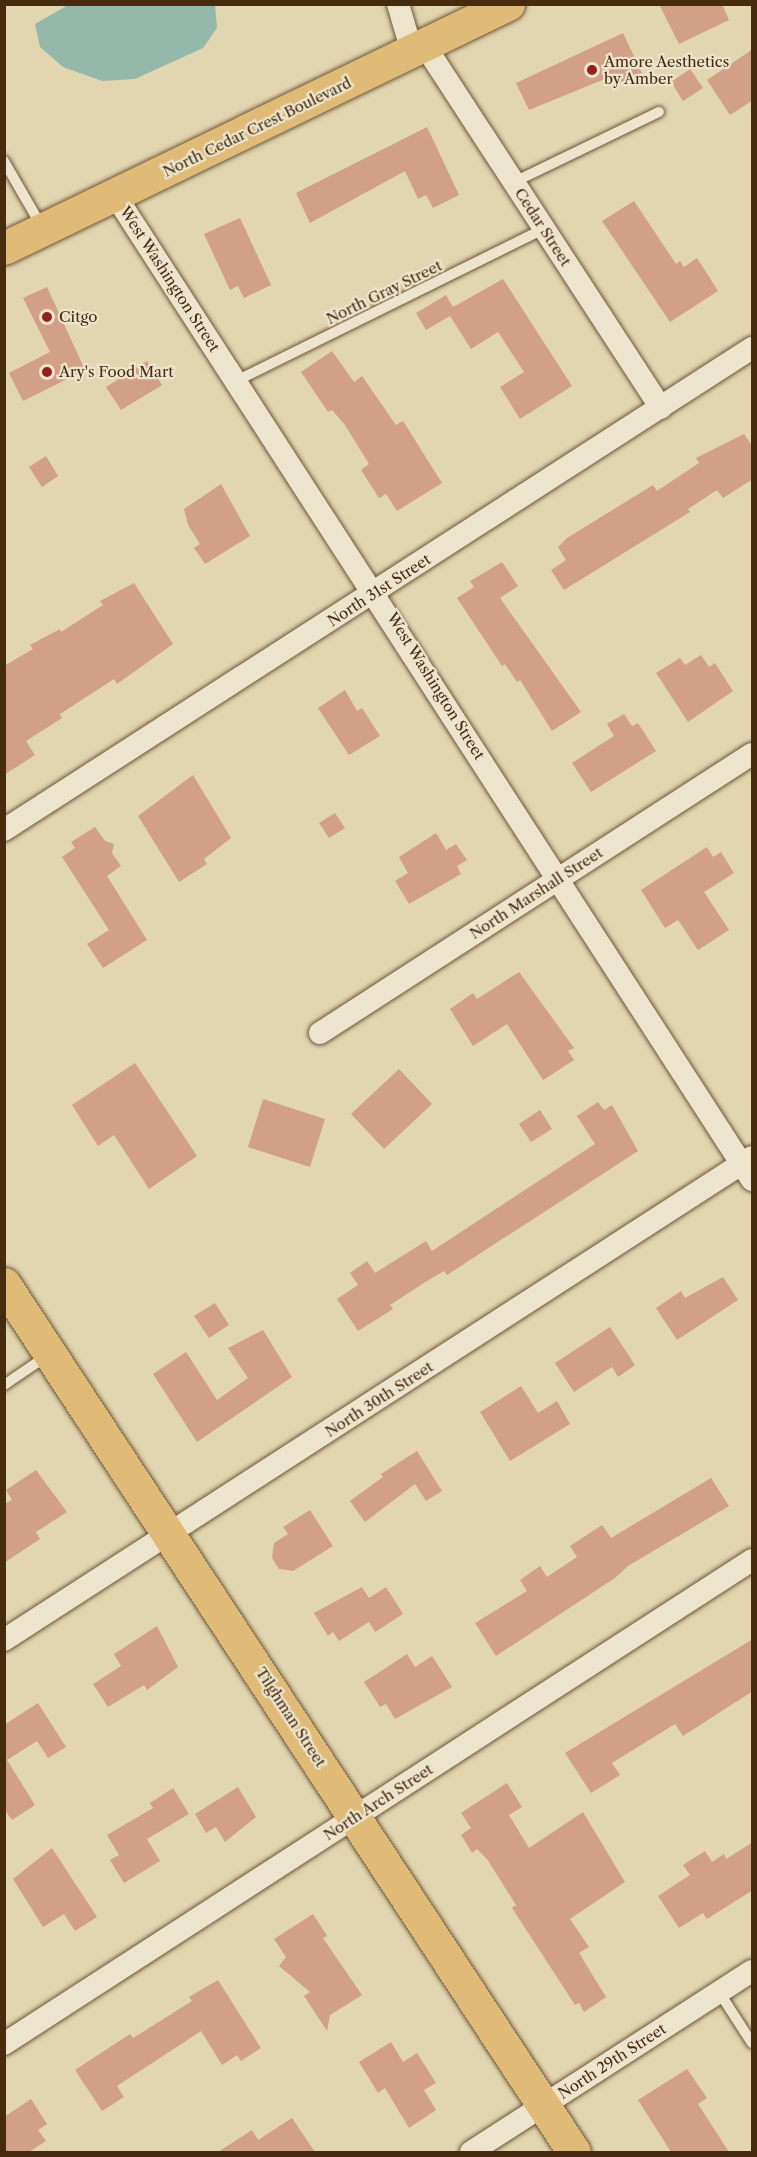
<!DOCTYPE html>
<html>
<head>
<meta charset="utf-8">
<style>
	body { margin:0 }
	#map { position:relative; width:757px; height:2157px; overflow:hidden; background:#e1d6b0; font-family:"Libre Caslon Text",serif }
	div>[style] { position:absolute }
	.water>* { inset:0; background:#94b9aa }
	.building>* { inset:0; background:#d29f87 }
	.roads { filter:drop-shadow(0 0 2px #6e5637) drop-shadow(0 0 2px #6e5637) }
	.lane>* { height:10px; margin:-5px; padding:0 5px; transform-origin:5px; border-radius:5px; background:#ece4cc }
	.street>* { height:22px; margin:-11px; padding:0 11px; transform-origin:11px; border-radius:11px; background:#ece4cc }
	.primary>* { height:33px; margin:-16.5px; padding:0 16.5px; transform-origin:16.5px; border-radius:16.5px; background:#e0bb78 }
	.dots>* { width:16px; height:16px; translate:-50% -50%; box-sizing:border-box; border:3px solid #ece4cc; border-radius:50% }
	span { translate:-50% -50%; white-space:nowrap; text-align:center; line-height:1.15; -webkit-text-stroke:4.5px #ece4cc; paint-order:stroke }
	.poi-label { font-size:15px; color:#472b0f }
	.left { translate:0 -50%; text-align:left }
	.street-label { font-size:15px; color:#472b0f }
	.frame { position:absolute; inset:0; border:6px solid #472b0f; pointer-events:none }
</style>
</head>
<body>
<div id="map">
	<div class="water">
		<i style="clip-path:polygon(215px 5px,217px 28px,203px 48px,135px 79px,102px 81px,63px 67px,40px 47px,35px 24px,68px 5px)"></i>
	</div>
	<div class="building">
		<i style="clip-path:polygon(659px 4px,722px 4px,729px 20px,679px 44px)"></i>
		<i style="clip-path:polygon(623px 33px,642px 73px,621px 83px,617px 74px,529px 110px,516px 83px)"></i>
		<i style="clip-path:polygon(753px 49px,753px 100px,730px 115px,707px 80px)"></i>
		<i style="clip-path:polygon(690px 69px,703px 88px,683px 101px,671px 82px)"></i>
		<i style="clip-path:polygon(427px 127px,459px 195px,433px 208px,426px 195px,418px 199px,405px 171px,310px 223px,296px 193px)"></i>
		<i style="clip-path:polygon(634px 201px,676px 264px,680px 261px,684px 267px,697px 258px,718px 291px,670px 322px,602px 221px)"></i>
		<i style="clip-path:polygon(240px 218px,271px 285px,244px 298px,238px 286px,230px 290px,204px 234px)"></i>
		<i style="clip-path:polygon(503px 279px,572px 386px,520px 419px,500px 387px,524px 372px,498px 332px,471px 349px,450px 316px,426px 330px,416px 313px,446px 295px,453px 307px)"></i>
		<i style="clip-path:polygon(47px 287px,85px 370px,23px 401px,9px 373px,50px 352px,23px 298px)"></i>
		<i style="clip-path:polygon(332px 351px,354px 382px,362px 376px,396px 425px,403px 421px,442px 483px,397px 511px,386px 494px,379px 498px,361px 470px,369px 464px,345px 425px,332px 410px,328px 412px,301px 372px)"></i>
		<i style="clip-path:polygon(147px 361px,162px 385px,121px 410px,106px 387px)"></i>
		<i style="clip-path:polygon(744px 434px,753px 447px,753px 479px,723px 498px,717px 490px,688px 509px,690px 512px,564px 590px,551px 570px,566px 560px,558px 547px,567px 538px,653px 485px,657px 491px,699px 463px,696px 458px)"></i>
		<i style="clip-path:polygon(46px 456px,58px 476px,42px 487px,29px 467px)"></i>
		<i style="clip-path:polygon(221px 484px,250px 536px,205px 564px,194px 548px,200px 544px,188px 525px,184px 509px)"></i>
		<i style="clip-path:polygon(502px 562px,518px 586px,500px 598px,581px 712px,552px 731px,520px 680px,517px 682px,505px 664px,502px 666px,457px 598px,474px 587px,470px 581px)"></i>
		<i style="clip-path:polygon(134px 583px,173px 644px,117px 684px,114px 679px,60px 714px,62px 718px,26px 741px,35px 755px,4px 775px,4px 666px,33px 649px,30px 645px,60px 629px,61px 632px,103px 605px,100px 601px)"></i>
		<i style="clip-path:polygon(701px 655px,709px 667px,715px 663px,733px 691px,688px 722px,656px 673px,680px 658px,685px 665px)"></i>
		<i style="clip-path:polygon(345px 690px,357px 711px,362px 708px,380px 736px,349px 755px,318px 708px)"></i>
		<i style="clip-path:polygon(624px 714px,632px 726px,638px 723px,656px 751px,591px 792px,572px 763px,614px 736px,607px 724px)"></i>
		<i style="clip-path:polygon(193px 775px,231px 838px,204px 859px,207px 864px,179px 882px,138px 816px)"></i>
		<i style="clip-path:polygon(335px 813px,345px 828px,329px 838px,319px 823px)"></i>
		<i style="clip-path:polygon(95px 827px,105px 841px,114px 844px,112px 853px,121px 866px,107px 876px,147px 940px,103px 968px,87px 944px,109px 930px,62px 857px,75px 848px,71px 842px)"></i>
		<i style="clip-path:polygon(436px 833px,446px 850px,456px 844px,467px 860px,457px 866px,461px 874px,409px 904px,395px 881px,408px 873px,399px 857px)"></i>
		<i style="clip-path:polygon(707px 847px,713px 857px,721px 852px,734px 873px,704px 892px,729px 930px,698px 950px,678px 920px,665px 928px,641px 890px)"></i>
		<i style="clip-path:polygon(519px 972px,574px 1048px,568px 1051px,574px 1060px,543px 1080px,507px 1024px,473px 1046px,450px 1009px,473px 993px,477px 999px)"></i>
		<i style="clip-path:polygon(135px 1063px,197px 1156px,149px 1189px,114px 1135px,98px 1146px,72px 1105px)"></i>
		<i style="clip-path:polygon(399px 1069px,432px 1104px,384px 1149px,351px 1114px)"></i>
		<i style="clip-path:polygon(263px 1099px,325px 1119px,310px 1167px,248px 1147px)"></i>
		<i style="clip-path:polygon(598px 1102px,604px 1110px,612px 1105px,638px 1151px,447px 1275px,444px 1271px,427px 1281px,390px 1305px,393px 1309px,358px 1331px,337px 1299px,358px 1285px,350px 1273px,367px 1261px,375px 1273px,426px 1241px,432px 1251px,595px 1144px,577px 1116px)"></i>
		<i style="clip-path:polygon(540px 1110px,552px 1129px,531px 1142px,519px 1124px)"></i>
		<i style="clip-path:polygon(723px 1277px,738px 1300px,677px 1340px,656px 1308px,681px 1291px,685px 1298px)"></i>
		<i style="clip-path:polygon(215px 1303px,229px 1325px,209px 1338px,194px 1316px)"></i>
		<i style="clip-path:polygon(610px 1327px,635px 1365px,618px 1377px,612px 1367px,574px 1392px,555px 1363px)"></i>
		<i style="clip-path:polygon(263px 1330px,292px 1377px,197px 1442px,153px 1374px,186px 1352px,217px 1400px,248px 1378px,228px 1348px)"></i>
		<i style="clip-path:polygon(521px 1386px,538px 1413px,557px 1401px,570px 1424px,510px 1461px,480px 1412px)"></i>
		<i style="clip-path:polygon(417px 1451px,442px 1491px,426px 1501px,415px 1484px,365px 1522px,350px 1501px,383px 1477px,381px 1474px)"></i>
		<i style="clip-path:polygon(36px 1470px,67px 1512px,36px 1532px,40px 1539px,4px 1563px,4px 1504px,12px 1500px,6px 1490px)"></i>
		<i style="clip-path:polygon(711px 1478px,729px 1506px,628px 1566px,615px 1578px,496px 1656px,475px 1623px,527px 1591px,520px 1580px,540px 1566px,547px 1577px,577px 1557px,570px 1546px,602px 1525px,611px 1538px)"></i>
		<i style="clip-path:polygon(310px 1510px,333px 1546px,293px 1571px,279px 1569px,272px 1558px,274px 1543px,288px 1534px,283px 1527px)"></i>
		<i style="clip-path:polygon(362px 1587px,369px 1598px,386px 1587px,403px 1614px,375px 1632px,369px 1622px,339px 1641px,333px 1632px,328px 1636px,314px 1613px)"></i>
		<i style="clip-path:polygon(157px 1626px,178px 1667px,147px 1690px,144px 1685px,108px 1707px,93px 1684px,121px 1666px,114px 1654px)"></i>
		<i style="clip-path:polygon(753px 1639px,753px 1691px,683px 1736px,675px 1724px,612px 1763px,620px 1775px,591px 1793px,565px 1753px)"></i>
		<i style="clip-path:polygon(407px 1654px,415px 1667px,432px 1656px,452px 1687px,395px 1719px,386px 1704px,380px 1707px,364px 1682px)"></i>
		<i style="clip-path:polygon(38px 1703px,66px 1747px,48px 1758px,37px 1741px,7px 1760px,35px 1805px,12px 1820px,4px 1809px,4px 1725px)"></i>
		<i style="clip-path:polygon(507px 1783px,522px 1807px,509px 1815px,529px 1848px,583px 1812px,625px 1882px,570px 1919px,589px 1947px,579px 1953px,606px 1997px,584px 2012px,579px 2003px,575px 2005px,512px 1908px,516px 1905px,487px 1859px,477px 1849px,472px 1853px,461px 1835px,471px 1828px,461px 1813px)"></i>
		<i style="clip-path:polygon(238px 1787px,256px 1817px,225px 1842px,216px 1827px,206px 1833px,195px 1814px)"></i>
		<i style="clip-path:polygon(173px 1788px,189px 1814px,147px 1839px,160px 1861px,124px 1883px,110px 1860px,119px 1855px,107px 1835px,153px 1808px,150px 1803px)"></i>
		<i style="clip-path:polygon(753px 1842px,753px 1890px,707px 1919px,703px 1913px,679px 1928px,658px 1896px,690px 1875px,683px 1865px,705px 1851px,712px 1862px,724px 1854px,726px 1859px)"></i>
		<i style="clip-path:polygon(52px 1848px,97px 1917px,75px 1931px,64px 1914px,43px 1927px,13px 1879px)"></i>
		<i style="clip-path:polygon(313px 1914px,327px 1936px,323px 1938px,362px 1995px,330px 2015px,327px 2031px,304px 1996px,310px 1992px,279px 1966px,286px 1957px,274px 1939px)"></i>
		<i style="clip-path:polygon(218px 1980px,261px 2048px,241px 2061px,237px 2055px,222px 2065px,201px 2031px,117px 2086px,124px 2097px,102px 2111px,75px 2070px,130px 2034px,133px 2038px,192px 2001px,189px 1997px)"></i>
		<i style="clip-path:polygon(391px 2042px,403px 2062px,417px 2053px,436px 2083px,424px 2090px,436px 2110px,409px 2128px,385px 2088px,378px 2093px,359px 2062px)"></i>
		<i style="clip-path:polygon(687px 2069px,707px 2098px,698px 2104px,729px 2152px,671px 2152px,638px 2100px)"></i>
		<i style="clip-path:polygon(31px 2099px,47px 2124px,38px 2130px,46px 2141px,29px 2152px,4px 2152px,4px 2117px)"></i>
		<i style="clip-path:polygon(292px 2118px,315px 2152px,218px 2152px,252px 2130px,258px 2140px)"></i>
	</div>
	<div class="roads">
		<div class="lane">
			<i style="left:4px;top:161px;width:76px;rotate:60.1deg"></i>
			<i style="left:514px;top:182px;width:161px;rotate:-25.8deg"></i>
			<i style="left:236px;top:381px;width:343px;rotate:-26.3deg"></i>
			<i style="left:4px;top:1385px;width:53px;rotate:-34.3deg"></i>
			<i style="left:719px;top:1992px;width:61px;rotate:57.1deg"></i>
		</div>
		<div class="street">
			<i style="left:398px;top:4px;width:50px;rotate:73.7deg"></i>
			<i style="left:425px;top:46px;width:432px;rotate:56.9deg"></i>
			<i style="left:115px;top:195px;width:1173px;rotate:57.11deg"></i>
			<i style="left:4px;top:830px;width:890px;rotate:-32.8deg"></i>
			<i style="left:320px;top:1033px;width:514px;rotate:-32.86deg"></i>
			<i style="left:4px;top:1640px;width:890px;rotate:-32.85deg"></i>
			<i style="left:4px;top:2044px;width:891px;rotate:-32.91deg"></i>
			<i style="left:471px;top:2152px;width:334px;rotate:-32.8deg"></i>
		</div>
		<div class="primary">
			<i style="left:4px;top:248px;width:560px;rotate:-25.83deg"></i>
			<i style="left:4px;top:1284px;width:1038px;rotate:56.71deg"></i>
		</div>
	</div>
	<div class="dots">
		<i style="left:592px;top:70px;background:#8f2418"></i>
		<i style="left:47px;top:317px;background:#8f2418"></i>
		<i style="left:47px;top:372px;background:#8f2418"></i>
	</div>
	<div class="poi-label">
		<span class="left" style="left:604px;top:70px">Amore Aesthetics<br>by Amber</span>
		<span class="left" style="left:59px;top:317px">Citgo</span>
		<span class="left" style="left:59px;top:372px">Ary's Food Mart</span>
	</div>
	<div class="street-label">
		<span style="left:257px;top:127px;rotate:-26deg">North Cedar Crest Boulevard</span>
		<span style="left:543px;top:227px;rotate:57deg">Cedar Street</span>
		<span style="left:170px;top:279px;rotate:57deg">West Washington Street</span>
		<span style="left:384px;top:292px;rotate:-26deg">North Gray Street</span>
		<span style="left:379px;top:590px;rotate:-33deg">North 31st Street</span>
		<span style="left:436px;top:686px;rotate:58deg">West Washington Street</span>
		<span style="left:536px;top:893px;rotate:-33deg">North Marshall Street</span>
		<span style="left:379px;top:1399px;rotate:-33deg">North 30th Street</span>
		<span style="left:291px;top:1717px;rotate:57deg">Tilghman Street</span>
		<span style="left:378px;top:1802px;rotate:-33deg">North Arch Street</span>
		<span style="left:612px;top:2061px;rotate:-33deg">North 29th Street</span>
	</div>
	<div class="frame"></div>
</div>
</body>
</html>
